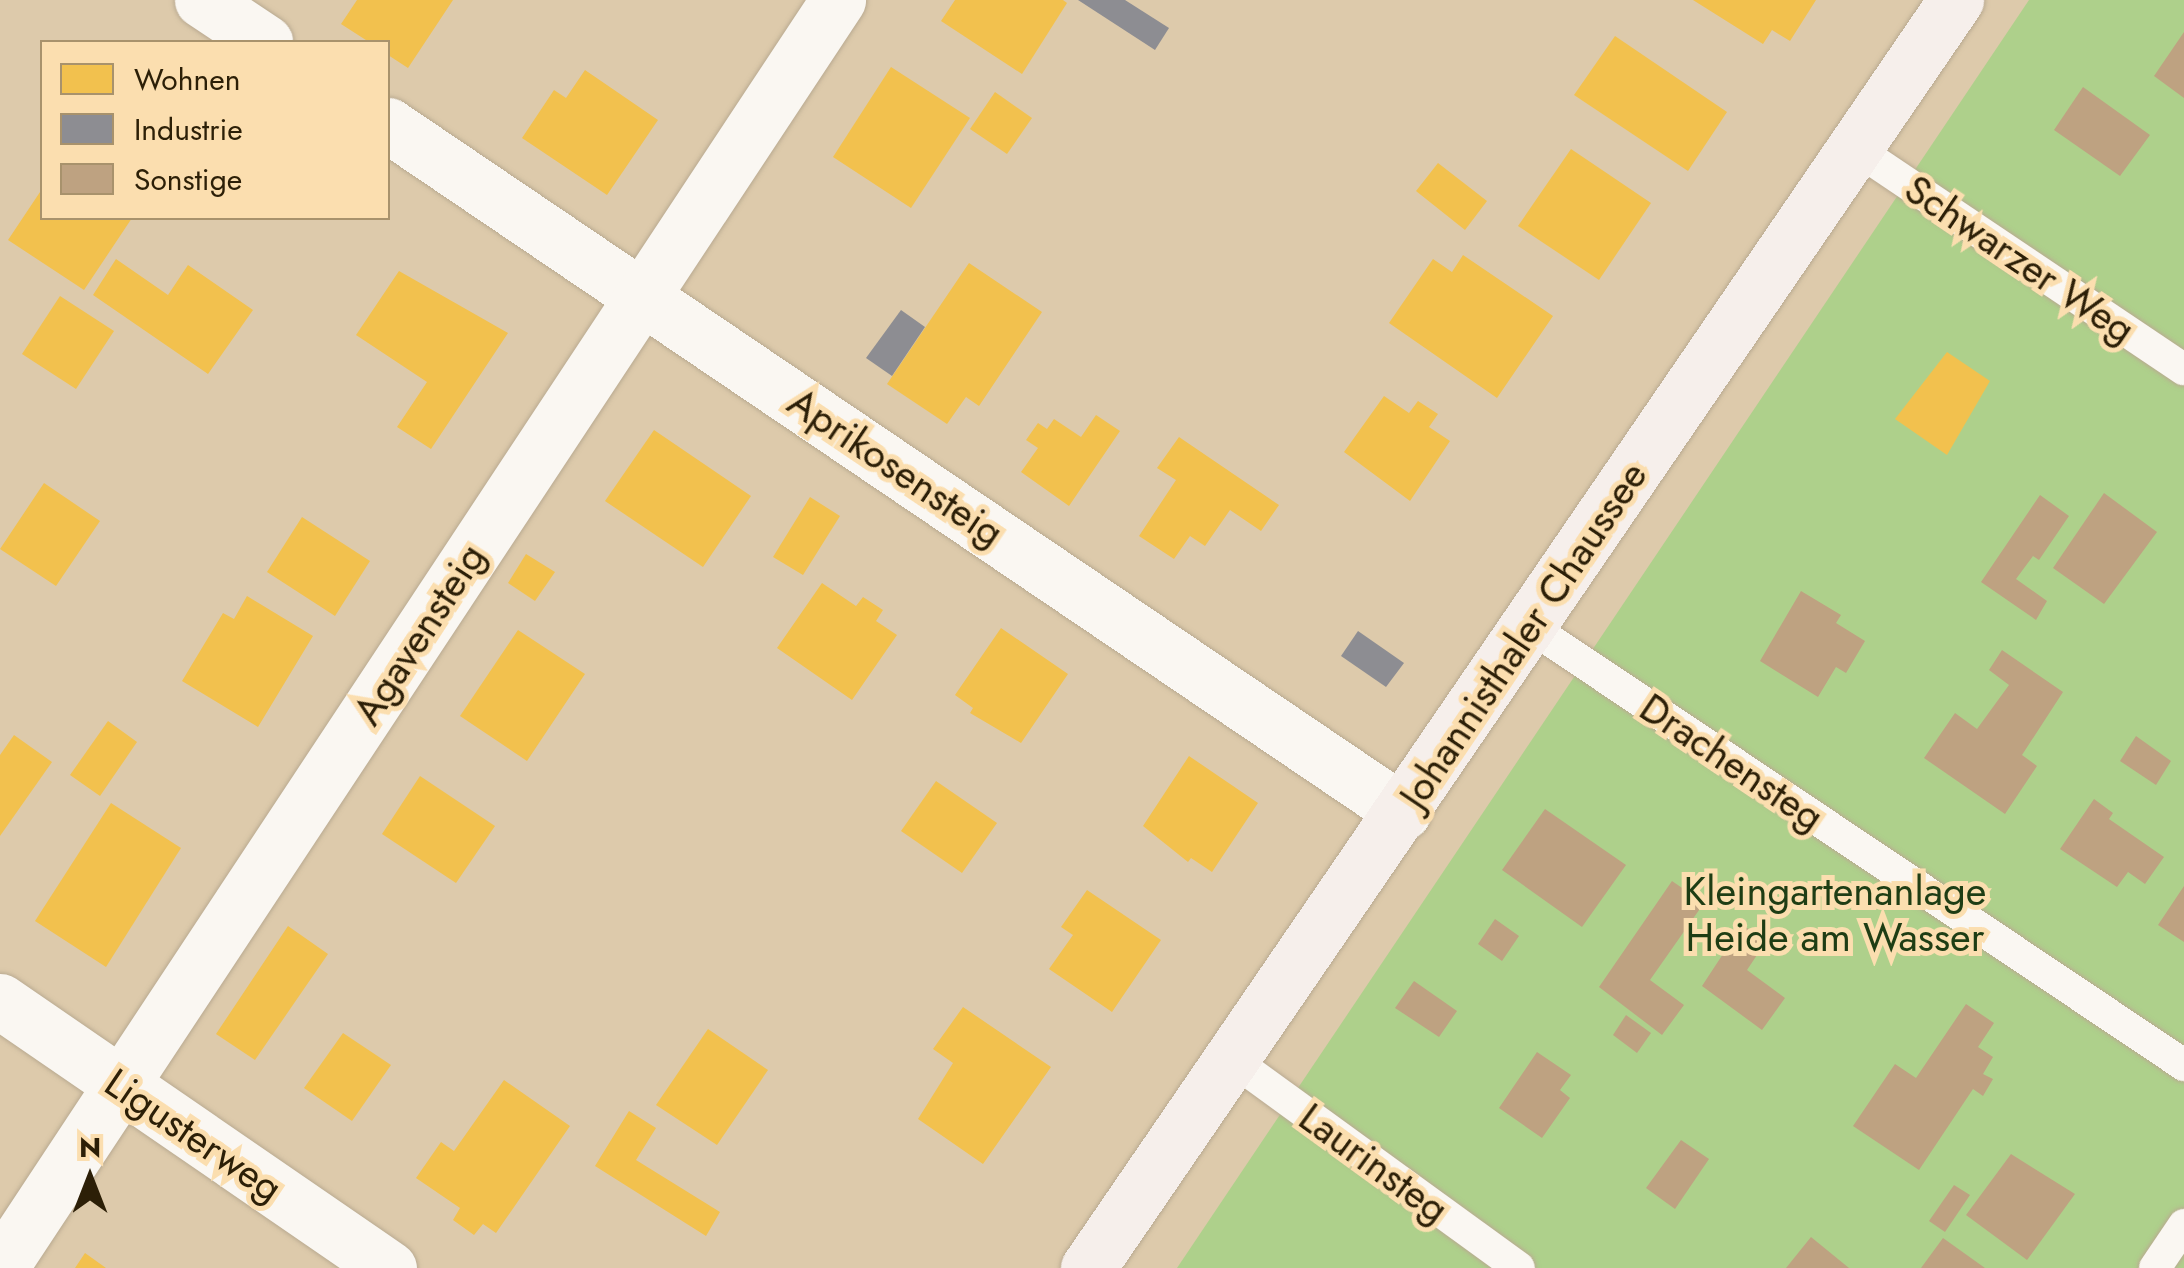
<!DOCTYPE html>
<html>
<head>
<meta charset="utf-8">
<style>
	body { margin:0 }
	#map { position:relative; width:2184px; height:1268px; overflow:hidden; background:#ddcaab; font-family:Jost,sans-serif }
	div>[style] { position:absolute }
	.green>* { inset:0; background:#aed08b }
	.homes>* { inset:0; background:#f2c14e }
	.industry>* { inset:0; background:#8d8d92 }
	.building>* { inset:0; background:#bea281 }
	.roads { filter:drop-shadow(0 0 2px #b9aa91) drop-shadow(0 0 2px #b9aa91) }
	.lane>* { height:32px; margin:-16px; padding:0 16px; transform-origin:16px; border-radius:16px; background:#faf7f2 }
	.street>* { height:55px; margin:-27.5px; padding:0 27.5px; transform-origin:27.5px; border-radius:27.5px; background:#faf7f2 }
	.secondary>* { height:55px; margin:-27.5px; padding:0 27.5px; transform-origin:27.5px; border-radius:27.5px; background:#f6efeb }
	span { translate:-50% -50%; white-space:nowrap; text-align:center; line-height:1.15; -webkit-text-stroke:10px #fbdeaf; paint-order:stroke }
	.street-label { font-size:40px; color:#2c1f07 }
	.park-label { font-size:40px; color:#1e3d14 }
	.legend { position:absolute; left:40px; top:40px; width:350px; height:180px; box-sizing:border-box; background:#fbdeaf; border:2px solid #a8926c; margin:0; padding:12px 18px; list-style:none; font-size:30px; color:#2c1f07 }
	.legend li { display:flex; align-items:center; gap:20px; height:50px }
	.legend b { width:50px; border:2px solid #a8926c }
	.north { position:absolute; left:40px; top:1128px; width:100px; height:100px; -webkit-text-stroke:8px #fbdeaf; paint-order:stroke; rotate:0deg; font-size:28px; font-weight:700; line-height:40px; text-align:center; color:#2c1f07 }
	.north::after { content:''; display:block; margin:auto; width:35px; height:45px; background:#2c1f07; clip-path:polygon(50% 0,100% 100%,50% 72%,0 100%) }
</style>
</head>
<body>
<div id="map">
	<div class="green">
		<i style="clip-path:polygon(2029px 0,2184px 0,2184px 1268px,1177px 1268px)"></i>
	</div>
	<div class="homes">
		<i style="clip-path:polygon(357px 0,453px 0,408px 68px,388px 55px,388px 42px,369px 42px,341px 24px)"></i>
		<i style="clip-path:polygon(955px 0,1063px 0,1067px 3px,1022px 74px,941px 21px)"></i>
		<i style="clip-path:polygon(1693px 0,1816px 0,1790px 41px,1772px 30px,1763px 44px)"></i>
		<i style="clip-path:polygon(1615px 36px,1727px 112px,1688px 171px,1574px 95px)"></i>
		<i style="clip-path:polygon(891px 67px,970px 118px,911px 208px,833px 157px)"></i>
		<i style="clip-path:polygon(585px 70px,658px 120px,607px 195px,522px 138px,554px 90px,566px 98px)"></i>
		<i style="clip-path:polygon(995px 92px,1032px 118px,1007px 154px,970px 129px)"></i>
		<i style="clip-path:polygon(1571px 149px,1651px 203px,1599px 280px,1518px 226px)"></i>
		<i style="clip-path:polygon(1438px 163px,1487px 201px,1465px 230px,1416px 191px)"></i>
		<i style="clip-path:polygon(42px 189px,42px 218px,132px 218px,84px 290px,8px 240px)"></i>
		<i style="clip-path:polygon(1463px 255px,1553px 316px,1497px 398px,1389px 323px,1433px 259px,1452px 272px)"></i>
		<i style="clip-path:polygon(116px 259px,168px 295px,188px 265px,253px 310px,208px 374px,93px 295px)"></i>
		<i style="clip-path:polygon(969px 263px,1042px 312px,979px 406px,966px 397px,947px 424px,887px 384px)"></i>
		<i style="clip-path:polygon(399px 271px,508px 333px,431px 449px,397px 427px,427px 382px,356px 335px)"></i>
		<i style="clip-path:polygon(60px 296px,114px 331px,76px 389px,22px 354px)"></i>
		<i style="clip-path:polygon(1947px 352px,1990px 381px,1947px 455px,1895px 419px)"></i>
		<i style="clip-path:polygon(1384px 396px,1409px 413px,1418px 401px,1438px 414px,1429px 427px,1450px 441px,1410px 501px,1344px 452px)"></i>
		<i style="clip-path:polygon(1096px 415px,1120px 431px,1069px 506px,1021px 472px,1038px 448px,1026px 440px,1038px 423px,1047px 429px,1054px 419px,1081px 437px)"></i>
		<i style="clip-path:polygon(654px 430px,751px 496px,703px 567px,605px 501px)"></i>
		<i style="clip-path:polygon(1179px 437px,1279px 505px,1261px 531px,1230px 510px,1205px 546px,1190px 536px,1174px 559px,1139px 536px,1176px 480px,1157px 468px)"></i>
		<i style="clip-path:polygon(44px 483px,100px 521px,56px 586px,0 549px)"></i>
		<i style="clip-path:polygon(810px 497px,840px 516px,803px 575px,773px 557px)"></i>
		<i style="clip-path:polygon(302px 517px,370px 561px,335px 616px,267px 572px)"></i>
		<i style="clip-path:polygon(526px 554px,555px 572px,535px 601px,508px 583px)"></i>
		<i style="clip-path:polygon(822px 583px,856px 606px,863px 597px,883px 610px,876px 621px,897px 635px,852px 700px,777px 648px)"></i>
		<i style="clip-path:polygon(247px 596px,313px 636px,258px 727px,182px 681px,223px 613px,234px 619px)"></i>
		<i style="clip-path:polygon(1001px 628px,1068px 674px,1021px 743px,970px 713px,973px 708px,955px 695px)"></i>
		<i style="clip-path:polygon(518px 630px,585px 674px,527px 761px,460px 716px)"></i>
		<i style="clip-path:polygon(108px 721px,137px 742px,100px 796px,70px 775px)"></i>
		<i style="clip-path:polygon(14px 735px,52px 762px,0 836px,0 755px)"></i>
		<i style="clip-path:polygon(1189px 756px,1258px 803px,1212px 872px,1191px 858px,1188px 862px,1143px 826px)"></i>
		<i style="clip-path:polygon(420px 776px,495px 826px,456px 883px,382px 834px)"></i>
		<i style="clip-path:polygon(936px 781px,997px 823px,962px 873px,901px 831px)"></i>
		<i style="clip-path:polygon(111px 803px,181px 848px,106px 967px,35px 921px)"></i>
		<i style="clip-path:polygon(1087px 890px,1161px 940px,1112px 1012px,1049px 969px,1073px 935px,1061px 927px)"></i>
		<i style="clip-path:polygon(288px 926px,328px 954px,255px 1060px,216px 1034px)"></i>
		<i style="clip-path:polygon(963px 1007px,1051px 1067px,983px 1164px,918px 1119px,953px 1063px,933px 1049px)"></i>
		<i style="clip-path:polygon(708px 1029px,768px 1070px,717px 1145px,656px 1105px)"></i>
		<i style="clip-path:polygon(343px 1033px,391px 1065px,352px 1121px,304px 1088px)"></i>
		<i style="clip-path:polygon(504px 1080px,570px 1126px,496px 1233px,483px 1224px,474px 1235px,453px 1220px,460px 1208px,416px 1178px,441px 1142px,454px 1151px)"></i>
		<i style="clip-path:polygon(629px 1111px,656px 1128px,636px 1160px,720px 1212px,706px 1236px,595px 1166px)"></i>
		<i style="clip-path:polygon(85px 1253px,106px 1268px,75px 1268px)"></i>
	</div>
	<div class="industry">
		<i style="clip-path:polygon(1078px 0,1125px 0,1169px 28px,1155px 50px)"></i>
		<i style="clip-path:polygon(901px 310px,925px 327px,892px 376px,866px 358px)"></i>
		<i style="clip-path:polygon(1358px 631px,1404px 663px,1386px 687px,1341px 656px)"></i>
	</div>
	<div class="building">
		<i style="clip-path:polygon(2184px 32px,2184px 98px,2154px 76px)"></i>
		<i style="clip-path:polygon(2083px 87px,2150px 135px,2120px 176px,2054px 130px)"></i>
		<i style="clip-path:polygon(2104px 493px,2157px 532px,2104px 604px,2053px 568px)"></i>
		<i style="clip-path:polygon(2040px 495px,2069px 516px,2039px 560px,2033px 556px,2016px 579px,2047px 601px,2036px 620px,1981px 582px)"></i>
		<i style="clip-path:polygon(1801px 591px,1841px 615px,1836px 623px,1865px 641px,1846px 673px,1836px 667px,1818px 697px,1760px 661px)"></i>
		<i style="clip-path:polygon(2002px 650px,2063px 692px,2022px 755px,2037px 766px,2005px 814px,1924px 758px,1955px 713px,1977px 729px,2009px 685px,1989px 670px)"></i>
		<i style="clip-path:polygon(2136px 736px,2171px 761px,2156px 785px,2120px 761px)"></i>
		<i style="clip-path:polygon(2094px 799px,2113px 813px,2109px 819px,2164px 857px,2145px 884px,2128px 872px,2117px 887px,2060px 849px)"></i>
		<i style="clip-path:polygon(1545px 809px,1626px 865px,1582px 927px,1502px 870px)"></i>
		<i style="clip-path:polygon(1672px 881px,1704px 903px,1650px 980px,1684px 1005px,1662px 1035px,1599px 987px)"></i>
		<i style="clip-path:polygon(2184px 886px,2184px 942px,2158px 925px)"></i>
		<i style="clip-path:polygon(1495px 919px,1519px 936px,1502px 961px,1478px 944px)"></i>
		<i style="clip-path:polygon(1742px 925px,1767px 940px,1747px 970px,1785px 998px,1762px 1030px,1702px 986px)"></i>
		<i style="clip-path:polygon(1414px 981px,1457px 1011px,1439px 1037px,1395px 1008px)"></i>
		<i style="clip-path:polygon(1966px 1004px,1994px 1023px,1978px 1047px,1993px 1057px,1983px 1074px,1993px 1079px,1983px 1096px,1973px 1089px,1919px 1170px,1853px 1126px,1895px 1064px,1916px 1078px)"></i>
		<i style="clip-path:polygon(1626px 1015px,1651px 1033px,1637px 1053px,1613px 1035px)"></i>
		<i style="clip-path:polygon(1537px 1052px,1571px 1075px,1560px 1090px,1570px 1098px,1542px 1138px,1499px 1108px)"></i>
		<i style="clip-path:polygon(1681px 1140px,1709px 1159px,1675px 1209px,1646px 1188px)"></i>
		<i style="clip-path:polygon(2011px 1154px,2075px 1194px,2027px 1260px,1966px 1215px)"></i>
		<i style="clip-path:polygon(1954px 1185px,1970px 1195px,1945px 1232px,1929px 1221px)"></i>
		<i style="clip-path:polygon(1811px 1237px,1849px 1268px,1786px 1268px)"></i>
		<i style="clip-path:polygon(1943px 1238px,1985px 1268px,1921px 1268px)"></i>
	</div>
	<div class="roads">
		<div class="lane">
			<i style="left:1856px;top:149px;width:395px;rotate:33.9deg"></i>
			<i style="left:1529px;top:626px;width:789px;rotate:33.83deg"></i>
			<i style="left:1230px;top:1058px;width:357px;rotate:36deg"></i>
			<i style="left:2155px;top:1268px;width:52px;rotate:-56deg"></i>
		</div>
		<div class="street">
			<i style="left:202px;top:0;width:76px;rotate:33.7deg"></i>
			<i style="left:388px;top:125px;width:1226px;rotate:34.09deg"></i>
			<i style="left:0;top:1001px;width:472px;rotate:34.5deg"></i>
			<i style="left:0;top:1268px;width:1520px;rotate:-56.54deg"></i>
		</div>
		<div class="secondary">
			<i style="left:1088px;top:1268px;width:1537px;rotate:-55.61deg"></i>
		</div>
	</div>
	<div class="street-label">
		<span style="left:2020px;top:259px;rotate:34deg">Schwarzer Weg</span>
		<span style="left:896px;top:467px;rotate:34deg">Aprikosensteig</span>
		<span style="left:419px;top:634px;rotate:-57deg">Agavensteig</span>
		<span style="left:1523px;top:635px;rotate:-56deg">Johannisthaler Chaussee</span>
		<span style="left:1732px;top:762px;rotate:34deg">Drachensteg</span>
		<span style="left:194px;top:1135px;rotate:34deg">Ligusterweg</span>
		<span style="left:1374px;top:1163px;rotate:36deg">Laurinsteg</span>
	</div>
	<div class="park-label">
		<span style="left:1835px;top:914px">Kleingartenanlage<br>Heide am Wasser</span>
	</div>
	<ul class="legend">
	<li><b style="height:28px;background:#f2c14e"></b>Wohnen</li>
	<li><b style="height:28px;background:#8d8d92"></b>Industrie</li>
	<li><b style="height:28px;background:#bea281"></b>Sonstige</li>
	</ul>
	<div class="north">N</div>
</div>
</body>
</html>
